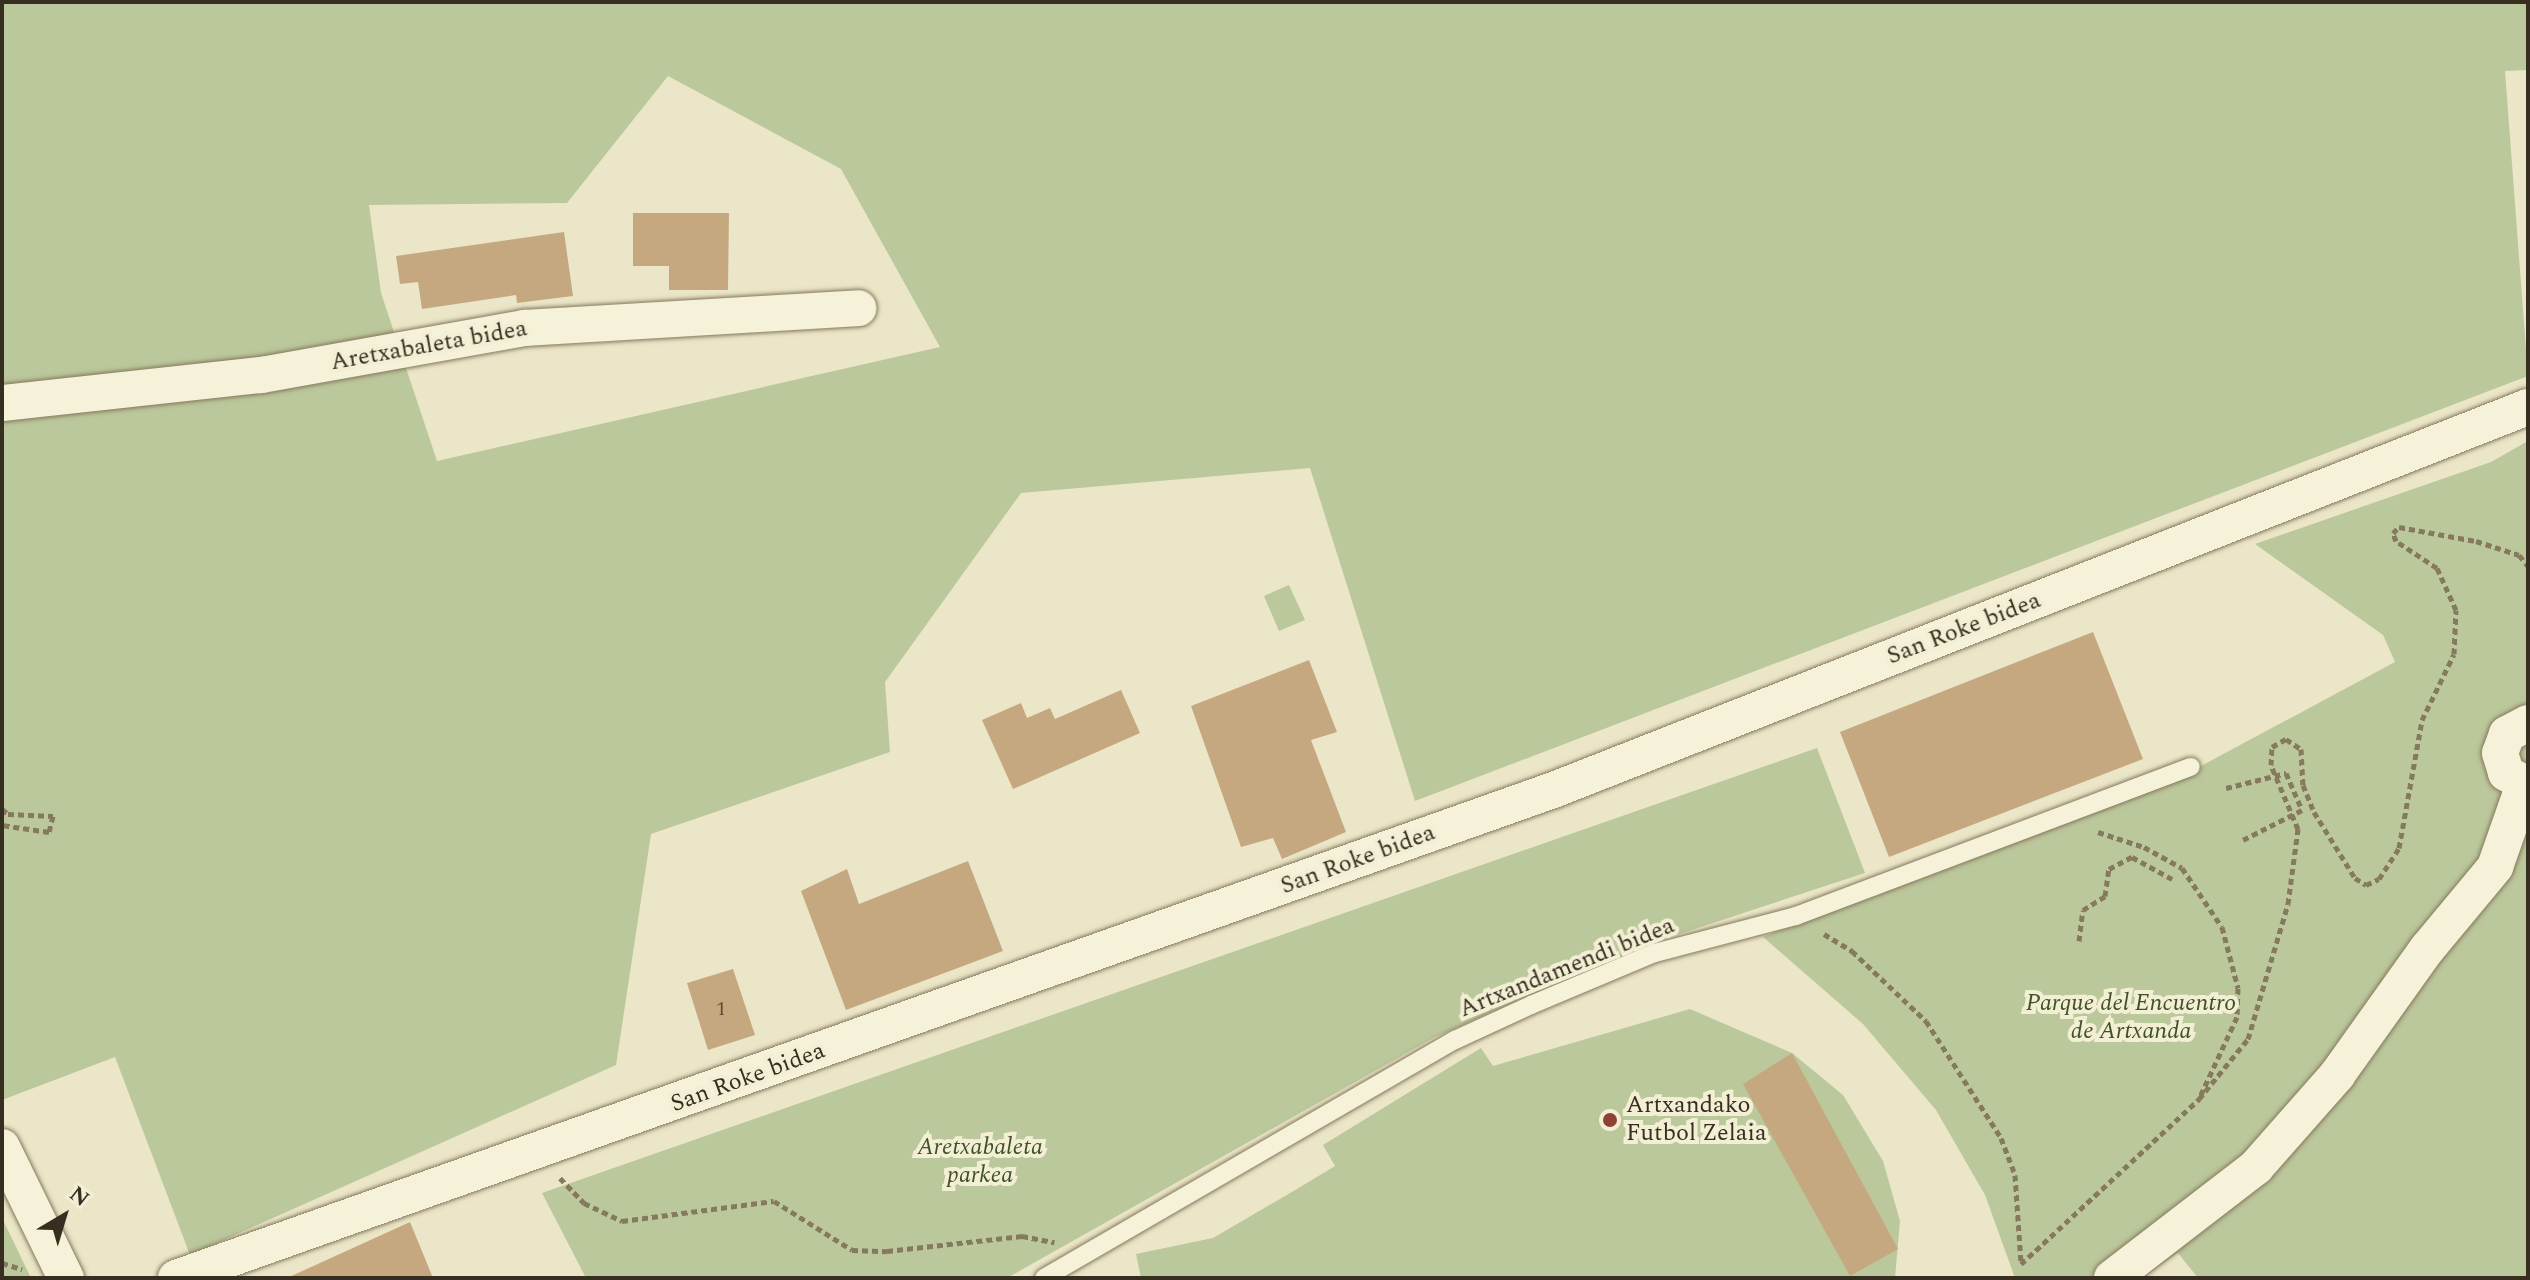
<!DOCTYPE html>
<html>
<head>
<meta charset="utf-8">
<style>
	body { margin:0 }
	#map { position:relative; width:2530px; height:1280px; overflow:hidden; background:#ebe6c7; font-family:Spectral,serif }
	div>[style] { position:absolute }
	.green>* { inset:0; background:#bbc89b }
	.building>* { inset:0; background:#c6a880 }
	.path>* { height:5px; margin-top:-2.5px; transform-origin:0; background:repeating-linear-gradient(90deg,#85795e 0 6px,transparent 0 10px) }
	.roads { filter:drop-shadow(0 0 2px #85795e) drop-shadow(0 0 2px #85795e) }
	.service>* { height:18px; margin:-9px; padding:0 9px; transform-origin:9px; border-radius:9px; background:#f6f2d9 }
	.minor>* { height:36px; margin:-18px; padding:0 18px; transform-origin:18px; border-radius:18px; background:#f6f2d9 }
	.path-bridge>* { height:5px; margin-top:-2.5px; transform-origin:0; background:repeating-linear-gradient(90deg,#85795e 0 6px,transparent 0 10px) }
	.dots>* { width:22px; height:22px; translate:-50% -50%; box-sizing:border-box; border:4px solid #f3efd5; border-radius:50% }
	span { translate:-50% -50%; white-space:nowrap; text-align:center; line-height:1.15; -webkit-text-stroke:8px #f3efd5; paint-order:stroke }
	.number-label { font-size:20px; color:#5a4c38 }
	.number-label span { -webkit-text-stroke-width:0 }
	.street-label { font-size:24px; color:#362e20 }
	.park-label { font-size:24px; color:#405128; font-style:italic }
	.poi-label { font-size:24px; color:#362e20 }
	.left { translate:0 -50%; text-align:left }
	.frame { position:absolute; inset:0; border:4px solid #362e20; pointer-events:none }
	.north { position:absolute; left:24px; top:1176px; width:80px; height:80px; -webkit-text-stroke:6px #f3efd5; paint-order:stroke; rotate:38deg; font-size:22px; font-weight:700; line-height:32px; text-align:center; color:#362e20 }
	.north::after { content:''; display:block; margin:auto; width:28px; height:36px; background:#362e20; clip-path:polygon(50% 0,100% 100%,50% 72%,0 100%) }
</style>
</head>
<body>
<div id="map">
	<div class="green">
		<i style="clip-path:polygon(evenodd,2px 2px,2528px 2px,2528px 70px,2505px 71px,2528px 376px,1415px 801px,1310px 468px,1021px 493px,885px 682px,890px 752px,651px 834px,616px 1065px,190px 1255px,115px 1057px,2px 1100px,2px 2px,668px 76px,841px 169px,940px 347px,437px 461px,381px 293px,369px 205px,567px 203px,668px 76px)"></i>
		<i style="clip-path:polygon(2528px 441px,2528px 1278px,2198px 1278px,2178px 1253px,2141px 1278px,2015px 1278px,1985px 1195px,1936px 1110px,1863px 1024px,1763px 937px,2201px 766px,2395px 662px,2383px 635px,2255px 544px,2491px 462px)"></i>
		<i style="clip-path:polygon(1289px 585px,1305px 620px,1279px 631px,1264px 596px)"></i>
		<i style="clip-path:polygon(1817px 748px,1865px 873px,1643px 946px,1435px 1037px,1007px 1278px,586px 1278px,542px 1193px)"></i>
		<i style="clip-path:polygon(1690px 1009px,1792px 1053px,1843px 1095px,1883px 1161px,1900px 1221px,1895px 1278px,1141px 1278px,1136px 1254px,1213px 1238px,1297px 1189px,1335px 1166px,1323px 1145px,1481px 1048px,1493px 1066px)"></i>
		<i style="clip-path:polygon(2px 1218px,31px 1278px,2px 1278px)"></i>
	</div>
	<div class="building">
		<i style="clip-path:polygon(633px 213px,729px 213px,728px 290px,669px 290px,669px 266px,633px 266px)"></i>
		<i style="clip-path:polygon(564px 232px,573px 296px,517px 303px,516px 295px,422px 309px,418px 282px,400px 284px,396px 256px)"></i>
		<i style="clip-path:polygon(2093px 632px,2143px 759px,1889px 857px,1840px 732px)"></i>
		<i style="clip-path:polygon(1309px 660px,1337px 732px,1311px 740px,1346px 832px,1282px 859px,1273px 838px,1241px 847px,1191px 706px)"></i>
		<i style="clip-path:polygon(1121px 690px,1140px 733px,1013px 789px,982px 720px,1021px 703px,1027px 718px,1050px 708px,1055px 719px)"></i>
		<i style="clip-path:polygon(968px 861px,1003px 951px,846px 1010px,801px 891px,847px 869px,859px 904px)"></i>
		<i style="clip-path:polygon(733px 969px,755px 1035px,708px 1050px,687px 983px)"></i>
		<i style="clip-path:polygon(1792px 1053px,1898px 1249px,1850px 1276px,1743px 1084px)"></i>
		<i style="clip-path:polygon(410px 1222px,433px 1278px,287px 1278px)"></i>
	</div>
	<div class="path">
		<i style="left:2px;top:809px;width:8px;rotate:40deg"></i>
		<i style="left:8px;top:814px;width:45px;rotate:2.5deg"></i>
		<i style="left:53px;top:816px;width:16px;rotate:104deg"></i>
		<i style="left:49px;top:832px;width:48px;rotate:-171.5deg"></i>
		<i style="left:2098px;top:832px;width:48px;rotate:18.1deg"></i>
		<i style="left:2144px;top:847px;width:43px;rotate:28.9deg"></i>
		<i style="left:2182px;top:868px;width:71px;rotate:55.9deg"></i>
		<i style="left:2222px;top:927px;width:63px;rotate:75.3deg"></i>
		<i style="left:2238px;top:988px;width:29px;rotate:92deg"></i>
		<i style="left:2237px;top:1017px;width:90px;rotate:114.9deg"></i>
		<i style="left:2199px;top:1099px;width:77px;rotate:-50.8deg"></i>
		<i style="left:2248px;top:1039px;width:141px;rotate:-73.5deg"></i>
		<i style="left:2288px;top:904px;width:76px;rotate:-82.4deg"></i>
		<i style="left:2298px;top:829px;width:69px;rotate:-112.9deg"></i>
		<i style="left:2271px;top:765px;width:18px;rotate:-87deg"></i>
		<i style="left:2272px;top:747px;width:16px;rotate:-30deg"></i>
		<i style="left:2286px;top:739px;width:18px;rotate:34deg"></i>
		<i style="left:2301px;top:749px;width:36px;rotate:87deg"></i>
		<i style="left:2303px;top:785px;width:29px;rotate:68deg"></i>
		<i style="left:2314px;top:812px;width:78px;rotate:58.2deg"></i>
		<i style="left:2355px;top:878px;width:13px;rotate:32deg"></i>
		<i style="left:2366px;top:885px;width:14px;rotate:-25deg"></i>
		<i style="left:2379px;top:879px;width:37px;rotate:-57deg"></i>
		<i style="left:2399px;top:848px;width:130px;rotate:-79.8deg"></i>
		<i style="left:2422px;top:720px;width:73px;rotate:-64.1deg"></i>
		<i style="left:2454px;top:654px;width:44px;rotate:-87.4deg"></i>
		<i style="left:2456px;top:610px;width:46px;rotate:-114.3deg"></i>
		<i style="left:2437px;top:568px;width:49px;rotate:-146.6deg"></i>
		<i style="left:2396px;top:541px;width:9px;rotate:-111deg"></i>
		<i style="left:2393px;top:533px;width:8px;rotate:-45deg"></i>
		<i style="left:2399px;top:527px;width:78px;rotate:10.3deg"></i>
		<i style="left:2476px;top:541px;width:45px;rotate:18deg"></i>
		<i style="left:2519px;top:555px;width:14px;rotate:51deg"></i>
		<i style="left:1824px;top:934px;width:33px;rotate:31deg"></i>
		<i style="left:1852px;top:951px;width:102px;rotate:43.4deg"></i>
		<i style="left:1926px;top:1021px;width:139px;rotate:57.3deg"></i>
		<i style="left:2001px;top:1138px;width:40px;rotate:69deg"></i>
		<i style="left:2015px;top:1175px;width:89px;rotate:86.1deg"></i>
		<i style="left:2021px;top:1264px;width:243px;rotate:-42.8deg"></i>
		<i style="left:2079px;top:941px;width:31px;rotate:-83deg"></i>
		<i style="left:2083px;top:910px;width:26px;rotate:-32deg"></i>
		<i style="left:2105px;top:896px;width:27px;rotate:-82deg"></i>
		<i style="left:2109px;top:869px;width:26px;rotate:-28deg"></i>
		<i style="left:2132px;top:857px;width:46px;rotate:28.8deg"></i>
		<i style="left:560px;top:1178px;width:35px;rotate:46deg"></i>
		<i style="left:584px;top:1203px;width:42px;rotate:25.3deg"></i>
		<i style="left:622px;top:1221px;width:153px;rotate:-7.5deg"></i>
		<i style="left:774px;top:1201px;width:92px;rotate:32.1deg"></i>
		<i style="left:852px;top:1250px;width:35px;rotate:2deg"></i>
		<i style="left:887px;top:1251px;width:136px;rotate:-6.3deg"></i>
		<i style="left:1022px;top:1236px;width:33px;rotate:11deg"></i>
		<i style="left:2px;top:1263px;width:21px;rotate:17deg"></i>
	</div>
	<div class="roads">
		<div class="service">
			<i style="left:1044px;top:1278px;width:475px;rotate:-30.1deg"></i>
			<i style="left:1455px;top:1040px;width:84px;rotate:-24.7deg"></i>
			<i style="left:1531px;top:1005px;width:134px;rotate:-22.8deg"></i>
			<i style="left:1655px;top:953px;width:146px;rotate:-14.7deg"></i>
			<i style="left:1796px;top:916px;width:422px;rotate:-20.7deg"></i>
		</div>
		<div class="minor">
			<i style="left:2px;top:403px;width:261px;rotate:-6.2deg"></i>
			<i style="left:261px;top:375px;width:268px;rotate:-10.1deg"></i>
			<i style="left:525px;top:328px;width:334px;rotate:-3.4deg"></i>
			<i style="left:2528px;top:723px;width:24px;rotate:152deg"></i>
			<i style="left:2507px;top:734px;width:20px;rotate:110deg"></i>
			<i style="left:2500px;top:753px;width:21px;rotate:73deg"></i>
			<i style="left:2506px;top:773px;width:25px;rotate:29deg"></i>
			<i style="left:2px;top:1147px;width:146px;rotate:64deg"></i>
			<i style="left:176px;top:1278px;width:1464px;rotate:-19.51deg"></i>
			<i style="left:1556px;top:789px;width:1044px;rotate:-21.46deg"></i>
			<i style="left:2112px;top:1278px;width:182px;rotate:-37.6deg"></i>
			<i style="left:2256px;top:1167px;width:123px;rotate:-48.6deg"></i>
			<i style="left:2337px;top:1075px;width:155px;rotate:-54.5deg"></i>
			<i style="left:2427px;top:949px;width:107px;rotate:-50.3deg"></i>
			<i style="left:2495px;top:867px;width:88px;rotate:-70.7deg"></i>
		</div>
	</div>
	<div class="path-bridge">
		<i style="left:2226px;top:788px;width:62px;rotate:-14deg"></i>
		<i style="left:2286px;top:773px;width:40px;rotate:66.6deg"></i>
		<i style="left:2302px;top:810px;width:68px;rotate:153.1deg"></i>
	</div>
	<div class="dots">
		<i style="left:1610px;top:1120px;background:#8f4133"></i>
	</div>
	<div class="number-label">
		<span style="left:721px;top:1009px">1</span>
	</div>
	<div class="street-label">
		<span style="left:429px;top:346px;rotate:-10deg">Aretxabaleta bidea</span>
		<span style="left:1964px;top:629px;rotate:-21deg">San Roke bidea</span>
		<span style="left:1358px;top:860px;rotate:-20deg">San Roke bidea</span>
		<span style="left:1567px;top:968px;rotate:-22deg">Artxandamendi bidea</span>
		<span style="left:748px;top:1078px;rotate:-20deg">San Roke bidea</span>
	</div>
	<div class="park-label">
		<span style="left:2131px;top:1018px">Parque del Encuentro<br>de Artxanda</span>
		<span style="left:980px;top:1162px">Aretxabaleta<br>parkea</span>
	</div>
	<div class="poi-label">
		<span class="left" style="left:1626px;top:1120px">Artxandako<br>Futbol Zelaia</span>
	</div>
	<div class="frame"></div>
	<div class="north">N</div>
</div>
</body>
</html>
